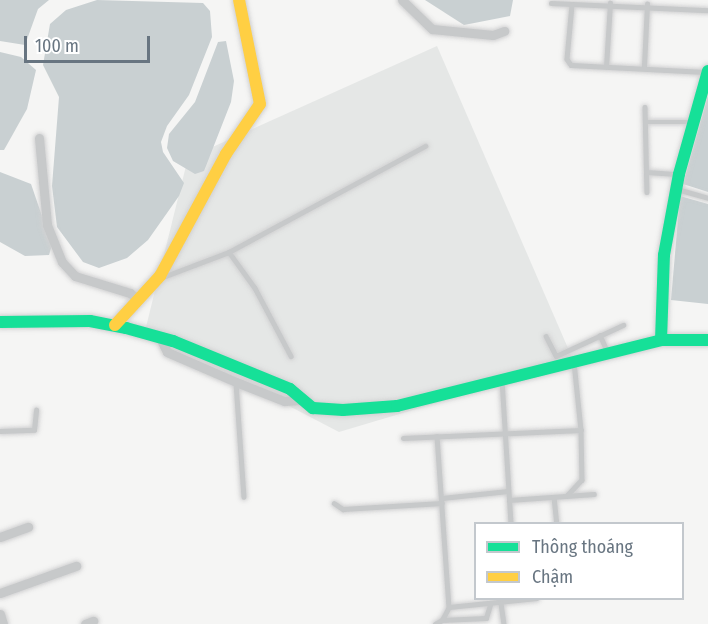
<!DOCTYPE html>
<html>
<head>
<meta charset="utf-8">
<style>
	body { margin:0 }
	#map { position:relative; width:708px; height:624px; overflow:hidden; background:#f5f5f4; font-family:"Fira Sans Condensed",sans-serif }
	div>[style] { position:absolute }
	.built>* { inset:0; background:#e5e7e6 }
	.water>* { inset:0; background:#c9d0d2 }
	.roads { filter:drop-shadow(0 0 2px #d1d1d2) drop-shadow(0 0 2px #d1d1d2) }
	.lane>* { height:4.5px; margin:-2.25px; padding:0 2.25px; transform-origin:2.25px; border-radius:2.25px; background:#c7c9ca }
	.street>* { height:9px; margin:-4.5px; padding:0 4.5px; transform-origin:4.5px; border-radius:4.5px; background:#c7c9ca }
	.fast>* { height:12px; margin:-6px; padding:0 6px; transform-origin:6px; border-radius:6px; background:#16e098 }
	.slow>* { height:12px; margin:-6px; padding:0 6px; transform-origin:6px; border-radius:6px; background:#ffcf43 }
	span { translate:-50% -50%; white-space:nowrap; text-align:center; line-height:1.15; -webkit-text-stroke:6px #fff; paint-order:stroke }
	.legend { position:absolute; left:474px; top:522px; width:210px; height:78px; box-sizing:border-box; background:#fff; border:2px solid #c3c8cd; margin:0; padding:8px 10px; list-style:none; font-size:18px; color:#687581 }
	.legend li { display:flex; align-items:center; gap:12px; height:30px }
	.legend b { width:30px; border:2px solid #c3c8cd }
	.scale { position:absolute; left:24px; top:36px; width:126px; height:27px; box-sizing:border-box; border:3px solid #687581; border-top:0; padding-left:8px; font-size:18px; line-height:21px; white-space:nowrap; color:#687581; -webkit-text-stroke:4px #fff; paint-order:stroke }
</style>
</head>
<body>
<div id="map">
	<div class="built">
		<i style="clip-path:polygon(437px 46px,574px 362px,339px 432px,145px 331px,188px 158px)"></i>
	</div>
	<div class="water">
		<i style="clip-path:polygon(0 0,49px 0,38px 9px,25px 45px,0 41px)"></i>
		<i style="clip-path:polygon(97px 0,203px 3px,210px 11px,212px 37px,189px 95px,167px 126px,161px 142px,163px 152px,184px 183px,179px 196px,148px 240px,127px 258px,99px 268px,83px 262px,57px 227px,52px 186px,59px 97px,43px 65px,50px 24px,66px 10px)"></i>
		<i style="clip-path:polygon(425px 0,513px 0,510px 16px,464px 25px)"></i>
		<i style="clip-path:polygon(226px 41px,234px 81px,231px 102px,204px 171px,195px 174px,173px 161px,167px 148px,169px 134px,195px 102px,218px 42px)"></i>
		<i style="clip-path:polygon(0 52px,21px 57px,36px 70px,27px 109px,4px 150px,0 150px)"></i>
		<i style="clip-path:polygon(708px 96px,708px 192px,683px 184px)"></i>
		<i style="clip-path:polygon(0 172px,31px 184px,52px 245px,49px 255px,25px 256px,0 242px)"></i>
		<i style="clip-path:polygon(680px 196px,708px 204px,708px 304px,671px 300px)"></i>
	</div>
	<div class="roads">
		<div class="lane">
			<i style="left:551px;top:3px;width:157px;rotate:2.6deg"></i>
			<i style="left:572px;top:5px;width:54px;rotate:95.3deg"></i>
			<i style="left:567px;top:59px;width:7px;rotate:56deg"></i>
			<i style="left:571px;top:65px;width:134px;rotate:3deg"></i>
			<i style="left:644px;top:66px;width:62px;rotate:-87.2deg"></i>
			<i style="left:606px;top:67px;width:64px;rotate:-86.4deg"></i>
			<i style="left:645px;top:107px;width:85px;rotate:88.7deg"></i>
			<i style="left:647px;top:122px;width:44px"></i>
			<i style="left:647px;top:172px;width:30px;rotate:4deg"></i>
			<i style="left:677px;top:189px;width:32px;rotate:16deg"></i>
			<i style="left:229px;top:252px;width:223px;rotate:-28.4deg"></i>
			<i style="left:163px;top:277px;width:71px;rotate:-20.7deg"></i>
			<i style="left:229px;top:252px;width:44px;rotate:54.2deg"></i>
			<i style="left:255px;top:288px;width:77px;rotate:62.1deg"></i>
			<i style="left:600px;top:335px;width:17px;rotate:66deg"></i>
			<i style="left:546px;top:336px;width:22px;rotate:63deg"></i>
			<i style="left:556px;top:356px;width:74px;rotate:-24.8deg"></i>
			<i style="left:574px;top:362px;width:68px;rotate:84.1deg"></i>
			<i style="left:502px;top:380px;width:144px;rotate:86.4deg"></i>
			<i style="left:236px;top:383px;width:114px;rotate:86deg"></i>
			<i style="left:0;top:431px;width:34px;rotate:-2deg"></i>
			<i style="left:34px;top:430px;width:20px;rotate:-84deg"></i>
			<i style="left:437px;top:436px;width:171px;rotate:86deg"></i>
			<i style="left:449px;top:607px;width:88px;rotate:-5.8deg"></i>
			<i style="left:403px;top:438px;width:178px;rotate:-2.6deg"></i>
			<i style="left:581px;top:430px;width:50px;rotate:88.9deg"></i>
			<i style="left:582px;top:480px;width:22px;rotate:133deg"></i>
			<i style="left:554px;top:497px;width:27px;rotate:84deg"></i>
			<i style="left:442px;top:498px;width:66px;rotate:-6.1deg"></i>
			<i style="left:509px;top:500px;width:85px;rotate:-4deg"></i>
			<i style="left:334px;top:503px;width:11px;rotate:34deg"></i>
			<i style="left:343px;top:509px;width:99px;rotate:-3.5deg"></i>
			<i style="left:501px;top:603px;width:21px;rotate:82deg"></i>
			<i style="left:442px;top:620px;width:44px;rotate:-2.6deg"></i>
			<i style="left:486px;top:618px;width:14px;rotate:-73deg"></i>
			<i style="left:435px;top:624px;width:8px;rotate:-30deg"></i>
			<i style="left:442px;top:620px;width:15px;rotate:-62deg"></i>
		</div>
		<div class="street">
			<i style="left:402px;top:0;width:42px;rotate:44deg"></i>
			<i style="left:432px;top:29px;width:61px;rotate:5.6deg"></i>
			<i style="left:493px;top:35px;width:12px;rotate:-20deg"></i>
			<i style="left:39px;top:138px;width:87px;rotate:84.7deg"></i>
			<i style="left:47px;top:225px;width:40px;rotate:68deg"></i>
			<i style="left:62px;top:262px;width:19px;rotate:47deg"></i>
			<i style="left:75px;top:276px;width:58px;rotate:17.2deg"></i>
			<i style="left:130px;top:293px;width:10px;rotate:37deg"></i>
			<i style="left:161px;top:340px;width:13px;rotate:63deg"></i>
			<i style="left:167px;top:352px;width:75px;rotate:23.5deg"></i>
			<i style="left:236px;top:382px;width:52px;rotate:21.6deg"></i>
			<i style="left:284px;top:401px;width:17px;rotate:-3deg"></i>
			<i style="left:0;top:537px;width:30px;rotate:-20deg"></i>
			<i style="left:0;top:593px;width:81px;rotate:-19.6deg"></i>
			<i style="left:0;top:614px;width:10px;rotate:73deg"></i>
			<i style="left:85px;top:624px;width:9px;rotate:-21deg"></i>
		</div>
		<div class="fast">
			<i style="left:0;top:322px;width:90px;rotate:-0.6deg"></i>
			<i style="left:90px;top:321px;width:37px;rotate:11deg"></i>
			<i style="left:126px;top:328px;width:49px;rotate:15.5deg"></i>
			<i style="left:173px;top:341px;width:126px;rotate:22.3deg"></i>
			<i style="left:290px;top:389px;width:30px;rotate:40deg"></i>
			<i style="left:313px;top:408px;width:30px;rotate:4deg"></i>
			<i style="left:343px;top:410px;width:54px;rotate:-4.2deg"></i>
			<i style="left:397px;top:406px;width:272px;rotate:-14deg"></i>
			<i style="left:661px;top:340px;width:47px"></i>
			<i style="left:661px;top:340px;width:85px;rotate:-88deg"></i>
			<i style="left:664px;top:255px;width:82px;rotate:-79.5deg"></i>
			<i style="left:679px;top:174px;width:107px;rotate:-74.3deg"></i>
		</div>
		<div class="slow">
			<i style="left:115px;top:325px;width:67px;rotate:-47.4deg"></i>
			<i style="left:160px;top:276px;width:139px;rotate:-61.6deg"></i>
			<i style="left:226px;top:154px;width:60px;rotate:-55.8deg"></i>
			<i style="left:260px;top:104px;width:106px;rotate:-101.4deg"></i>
		</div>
	</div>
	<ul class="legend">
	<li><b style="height:8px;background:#16e098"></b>Thông thoáng</li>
	<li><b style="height:8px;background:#ffcf43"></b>Chậm</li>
	</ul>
	<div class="scale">100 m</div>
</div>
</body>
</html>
